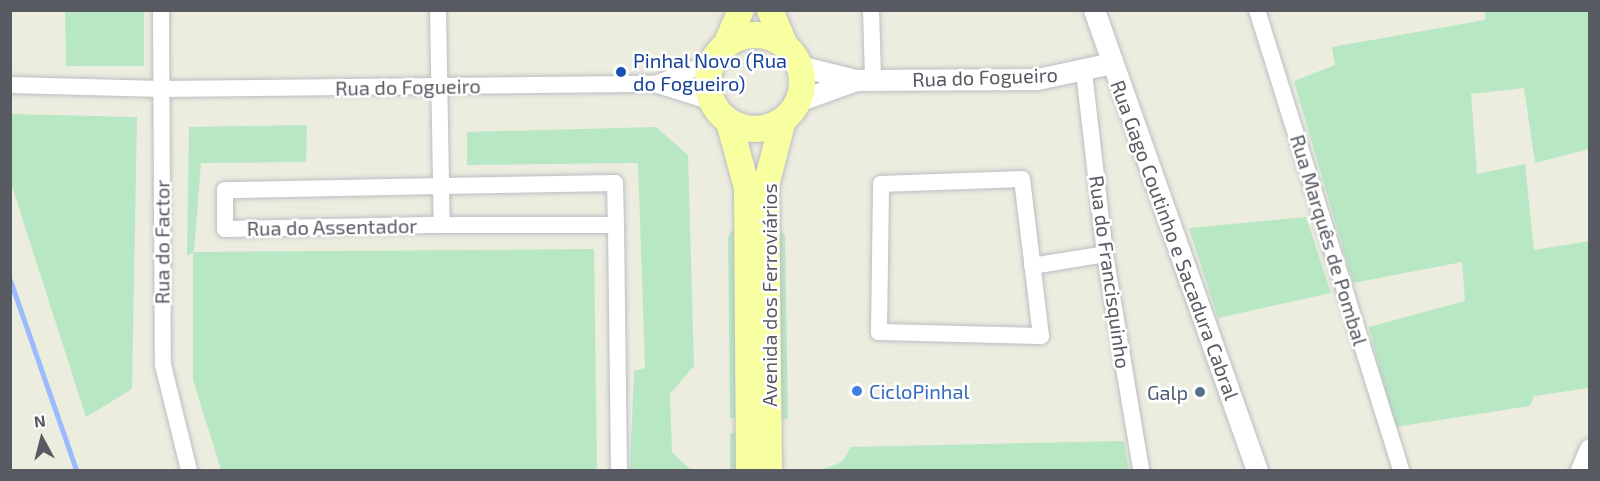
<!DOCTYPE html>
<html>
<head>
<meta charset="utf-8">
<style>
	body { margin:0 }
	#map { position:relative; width:1600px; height:481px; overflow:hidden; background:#eceddf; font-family:"Exo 2",sans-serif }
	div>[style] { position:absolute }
	.green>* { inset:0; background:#b8e7c4 }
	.stream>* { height:5px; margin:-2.5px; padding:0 2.5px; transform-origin:2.5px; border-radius:2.5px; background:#9cbbff }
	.roads { filter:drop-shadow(0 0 2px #bcbdc4) drop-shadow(0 0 2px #bcbdc4) }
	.minor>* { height:16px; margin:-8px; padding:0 8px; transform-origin:8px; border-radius:8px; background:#fff }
	.tertiary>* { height:21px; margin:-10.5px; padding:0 10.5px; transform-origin:10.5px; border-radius:10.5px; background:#fff }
	.primary>* { height:26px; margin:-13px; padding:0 13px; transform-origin:13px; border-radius:13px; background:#f7ffa1 }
	.primary>.ring { margin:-13px; padding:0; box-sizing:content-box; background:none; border:26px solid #f7ffa1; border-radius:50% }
	.dots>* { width:16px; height:16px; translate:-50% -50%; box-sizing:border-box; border:3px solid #fff; border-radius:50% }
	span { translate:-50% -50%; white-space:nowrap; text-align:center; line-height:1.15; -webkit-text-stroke:5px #fff; paint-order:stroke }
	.transit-label { font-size:20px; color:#164399 }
	.left { translate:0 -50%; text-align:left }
	.street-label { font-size:20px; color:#585a62 }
	.shop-label { font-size:20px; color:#366cbe }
	.service-label { font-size:20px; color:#4e5e75 }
	.right { translate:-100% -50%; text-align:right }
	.frame { position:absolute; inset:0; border:12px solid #585a62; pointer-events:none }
	.north { position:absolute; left:12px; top:409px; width:60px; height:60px; -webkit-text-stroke:4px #fff; paint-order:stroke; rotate:353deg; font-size:16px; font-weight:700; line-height:24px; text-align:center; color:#585a62 }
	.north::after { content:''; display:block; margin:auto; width:21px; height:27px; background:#585a62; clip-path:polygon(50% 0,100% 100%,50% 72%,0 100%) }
</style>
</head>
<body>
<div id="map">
	<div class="green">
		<i style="clip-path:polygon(65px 11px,144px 11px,144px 66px,66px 66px)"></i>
		<i style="clip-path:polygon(1485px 11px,1589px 11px,1589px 149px,1535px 163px,1524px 88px,1471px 94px,1477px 174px,1525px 164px,1534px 250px,1589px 241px,1589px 388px,1534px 396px,1530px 406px,1395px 427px,1369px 327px,1465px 301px,1462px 262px,1353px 283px,1294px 81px,1335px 65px,1332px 47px,1485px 20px)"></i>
		<i style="clip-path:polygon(11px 114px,137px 117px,132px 389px,86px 417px,11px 183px)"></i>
		<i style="clip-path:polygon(307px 125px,306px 162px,201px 163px,194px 252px,594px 249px,597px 470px,221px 470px,193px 380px,193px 253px,187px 256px,189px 127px)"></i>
		<i style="clip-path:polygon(656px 127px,688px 155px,694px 366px,670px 394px,672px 452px,691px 470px,630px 470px,634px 371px,645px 368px,638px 163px,467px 165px,467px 132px)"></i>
		<i style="clip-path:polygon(1306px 217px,1331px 293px,1218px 318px,1189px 228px)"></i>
		<i style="clip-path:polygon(735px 226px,738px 418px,730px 418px,728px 237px)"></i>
		<i style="clip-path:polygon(778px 226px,785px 236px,788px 419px,780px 419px)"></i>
		<i style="clip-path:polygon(730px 433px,738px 433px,738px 470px,730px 470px)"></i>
		<i style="clip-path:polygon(1124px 441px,1129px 470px,821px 470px,842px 462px,851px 447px)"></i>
	</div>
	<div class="stream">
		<i style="left:10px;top:280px;width:201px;rotate:70.8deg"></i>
	</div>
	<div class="roads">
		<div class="minor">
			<i style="left:161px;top:10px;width:355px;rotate:89.7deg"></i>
			<i style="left:163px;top:365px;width:108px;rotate:76.1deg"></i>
			<i style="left:438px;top:10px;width:176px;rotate:89deg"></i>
			<i style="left:441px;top:186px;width:39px;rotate:89deg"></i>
			<i style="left:442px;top:225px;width:174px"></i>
			<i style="left:616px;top:225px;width:42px;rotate:-91.4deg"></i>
			<i style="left:615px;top:183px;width:174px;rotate:179deg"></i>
			<i style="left:441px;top:186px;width:216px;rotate:178.9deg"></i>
			<i style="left:225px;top:190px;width:39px;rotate:90deg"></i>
			<i style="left:225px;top:229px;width:217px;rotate:-1.1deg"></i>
			<i style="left:871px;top:10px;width:69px;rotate:88.3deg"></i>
			<i style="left:1257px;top:10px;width:482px;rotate:72.6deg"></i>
			<i style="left:1084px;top:72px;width:183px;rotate:83.4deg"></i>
			<i style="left:1105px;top:254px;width:219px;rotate:80.5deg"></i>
			<i style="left:655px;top:84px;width:61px;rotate:-21.1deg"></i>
			<i style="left:10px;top:85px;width:152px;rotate:1.5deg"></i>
			<i style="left:162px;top:89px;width:493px;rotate:-0.6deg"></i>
			<i style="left:655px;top:84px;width:60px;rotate:17.5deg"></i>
			<i style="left:1022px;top:179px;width:158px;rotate:83.1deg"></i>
			<i style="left:1041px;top:336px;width:162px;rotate:-178.6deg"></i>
			<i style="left:879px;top:332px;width:148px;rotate:-89.2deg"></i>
			<i style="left:881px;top:184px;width:141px;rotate:-2deg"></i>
			<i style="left:616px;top:225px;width:245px;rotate:89.3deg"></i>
			<i style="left:1032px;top:266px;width:74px;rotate:-9.3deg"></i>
		</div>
		<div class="tertiary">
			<i style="left:1094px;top:10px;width:488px;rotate:70.5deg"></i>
			<i style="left:799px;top:66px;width:59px;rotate:13.8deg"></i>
			<i style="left:856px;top:80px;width:181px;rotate:-0.3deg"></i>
			<i style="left:1037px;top:79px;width:77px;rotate:-12deg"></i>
			<i style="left:798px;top:101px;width:62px;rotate:-19.9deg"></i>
			<i style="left:1581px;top:470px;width:23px;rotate:-67deg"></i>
		</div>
		<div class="primary">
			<i style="left:770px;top:10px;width:39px;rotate:67deg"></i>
			<i class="ring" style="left:708px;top:35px;width:68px;height:68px"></i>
			<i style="left:726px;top:45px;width:38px;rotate:-67deg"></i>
			<i style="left:729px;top:122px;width:68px;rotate:74.7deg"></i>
			<i style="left:747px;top:188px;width:282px;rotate:89.6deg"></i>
			<i style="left:769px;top:470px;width:284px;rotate:-90.6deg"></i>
			<i style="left:766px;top:186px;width:68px;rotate:-75.6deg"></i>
		</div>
	</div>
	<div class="dots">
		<i style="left:621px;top:72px;background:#1a4fb4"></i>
		<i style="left:857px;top:391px;background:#3f7fe0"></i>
		<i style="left:1200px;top:392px;background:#5c6f8a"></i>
	</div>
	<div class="transit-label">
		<span class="left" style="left:633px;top:72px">Pinhal Novo (Rua<br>do Fogueiro)</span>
	</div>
	<div class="street-label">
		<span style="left:985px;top:77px;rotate:-2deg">Rua do Fogueiro</span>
		<span style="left:408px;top:87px;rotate:-1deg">Rua do Fogueiro</span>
		<span style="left:332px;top:227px;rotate:-1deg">Rua do Assentador</span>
		<span style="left:1175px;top:240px;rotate:70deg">Rua Gago Coutinho e Sacadura Cabral</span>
		<span style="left:1329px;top:240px;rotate:73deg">Rua Marquês de Pombal</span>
		<span style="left:162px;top:242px;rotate:-90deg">Rua do Factor</span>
		<span style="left:1110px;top:272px;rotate:82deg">Rua do Francisquinho</span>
		<span style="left:769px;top:295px;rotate:-90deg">Avenida dos Ferroviários</span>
	</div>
	<div class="shop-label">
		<span class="left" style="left:869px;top:391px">CicloPinhal</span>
	</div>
	<div class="service-label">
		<span class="right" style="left:1188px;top:392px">Galp</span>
	</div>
	<div class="frame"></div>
	<div class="north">N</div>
</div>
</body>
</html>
